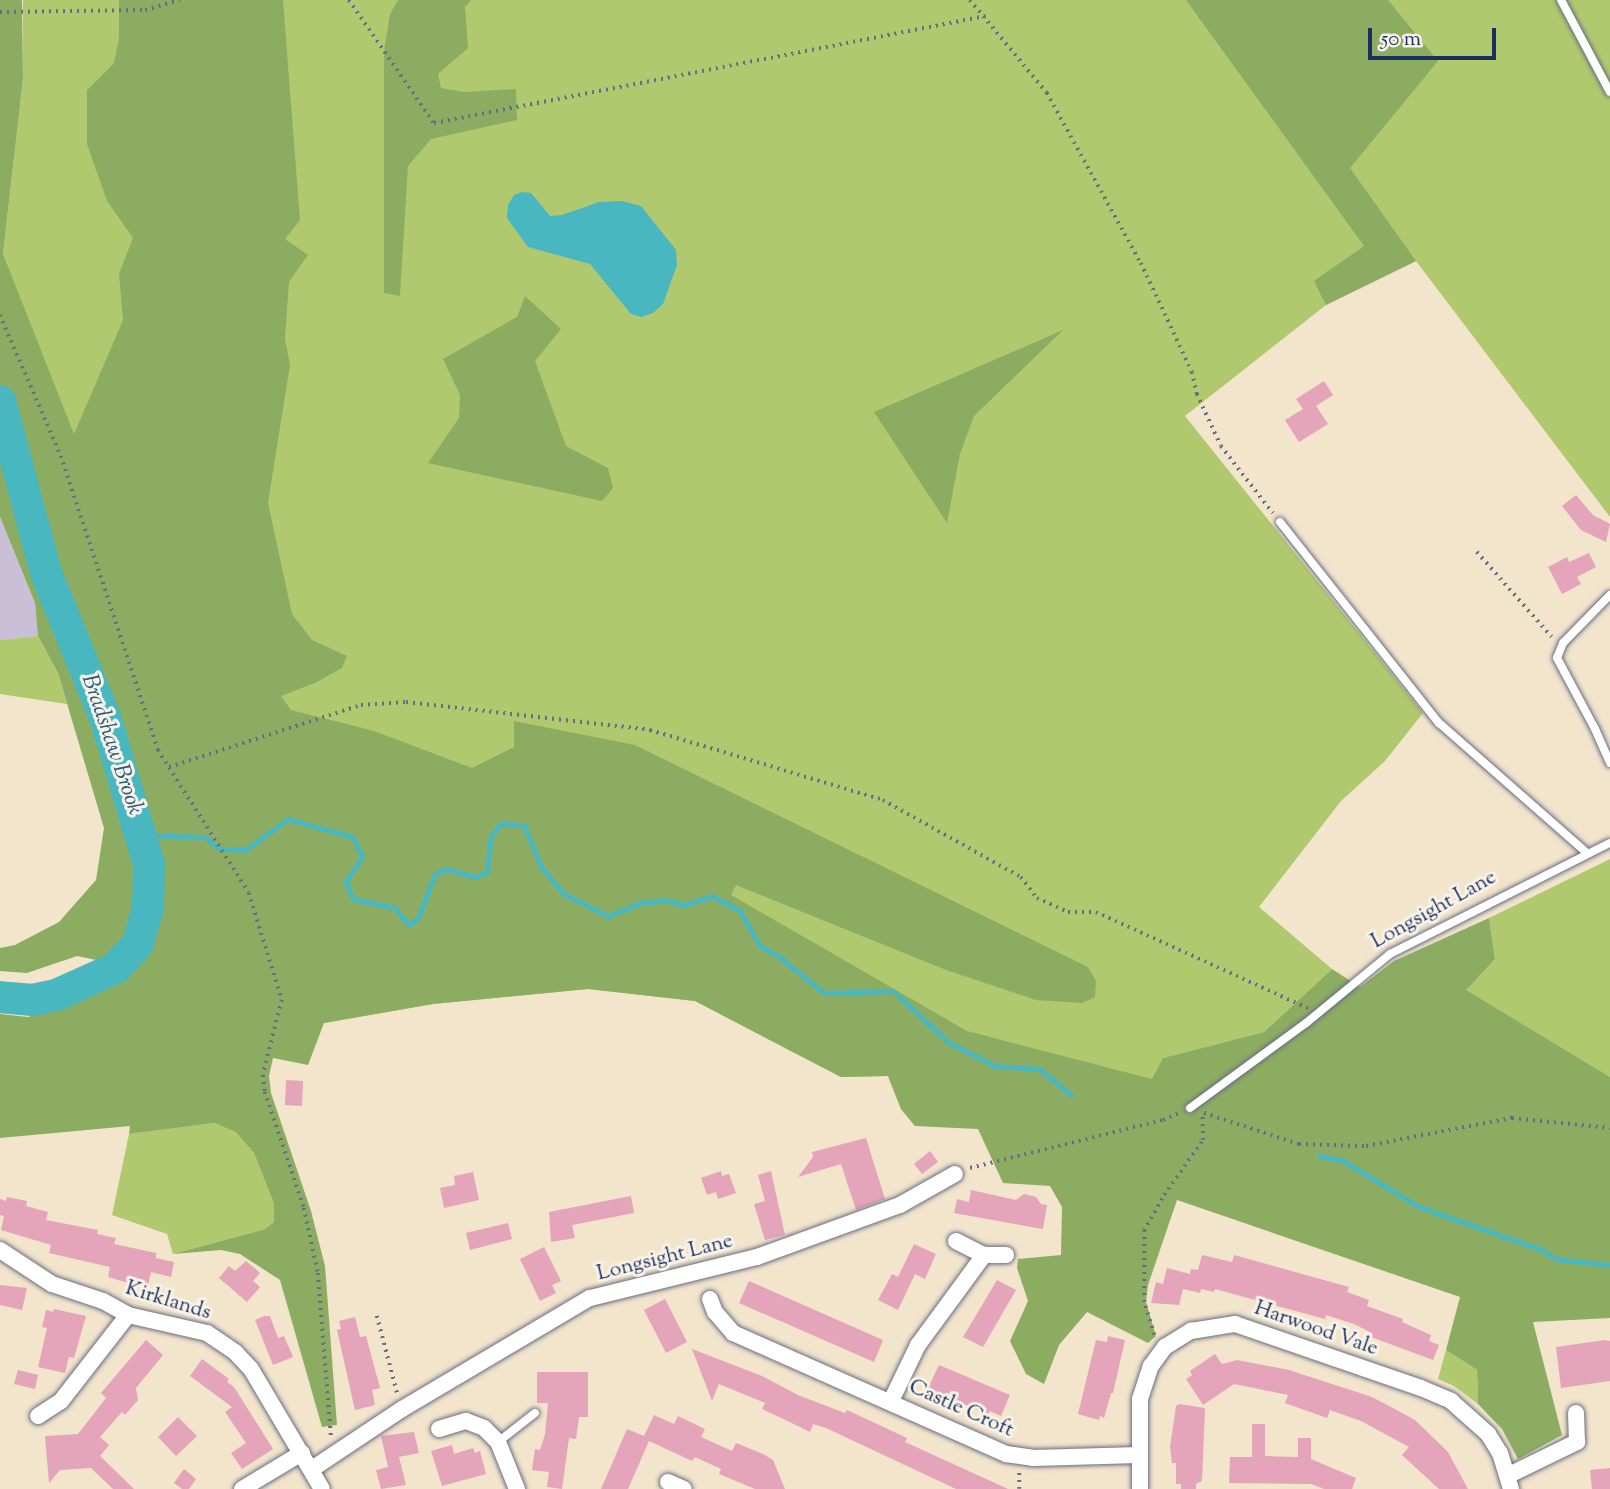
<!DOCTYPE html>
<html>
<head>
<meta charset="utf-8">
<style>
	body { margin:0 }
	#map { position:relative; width:1610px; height:1489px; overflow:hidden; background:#f3e4cc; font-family:"Sorts Mill Goudy",serif }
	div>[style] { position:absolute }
	.industrial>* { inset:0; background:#c9bfd7 }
	.green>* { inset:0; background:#b1c96e }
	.forest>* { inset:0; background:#8cad61 }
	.water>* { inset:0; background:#48b7c0 }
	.stream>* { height:5px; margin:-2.5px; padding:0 2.5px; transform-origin:2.5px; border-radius:2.5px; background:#48b7c0 }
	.river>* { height:32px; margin:-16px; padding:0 16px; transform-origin:16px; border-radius:16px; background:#48b7c0 }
	.building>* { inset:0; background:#e4a4ba }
	.path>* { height:3.5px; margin-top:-1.75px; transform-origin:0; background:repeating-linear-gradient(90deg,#676e84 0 2px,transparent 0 7px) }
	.roads { filter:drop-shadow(0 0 2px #676e84) drop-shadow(0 0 2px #676e84) }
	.lane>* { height:8px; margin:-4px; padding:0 4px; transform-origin:4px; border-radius:4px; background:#fff }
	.street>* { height:16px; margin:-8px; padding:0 8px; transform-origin:8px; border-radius:8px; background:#fff }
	span { translate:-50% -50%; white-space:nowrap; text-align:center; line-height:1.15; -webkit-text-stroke:6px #f7f3e8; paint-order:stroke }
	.street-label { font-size:21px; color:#1b2f5e }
	.water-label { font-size:23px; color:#28587b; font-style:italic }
	.scale { position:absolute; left:1368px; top:28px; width:128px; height:32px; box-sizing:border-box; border:4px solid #1b2f5e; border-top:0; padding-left:9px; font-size:21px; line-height:24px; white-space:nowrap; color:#1b2f5e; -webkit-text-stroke:5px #f7f3e8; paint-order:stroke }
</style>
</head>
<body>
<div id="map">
	<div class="industrial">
		<i style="clip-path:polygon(0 517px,35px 603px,38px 636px,0 640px)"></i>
	</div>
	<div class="green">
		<i style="clip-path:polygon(23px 0,1610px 0,1610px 517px,1416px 261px,1326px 305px,1185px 416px,1423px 713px,1385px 761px,1341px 801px,1259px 907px,1332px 969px,1264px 1032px,1164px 1058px,1154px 1079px,915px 1126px,901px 1109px,888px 1076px,841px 1077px,695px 1001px,588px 989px,433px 1004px,324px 1023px,174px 717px,3px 254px,23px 79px)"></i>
		<i style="clip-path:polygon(38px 636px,58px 673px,67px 704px,0 694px,0 640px)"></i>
		<i style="clip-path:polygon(1610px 859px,1610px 1077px,1465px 990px,1495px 959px,1489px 918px)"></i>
		<i style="clip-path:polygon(215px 1123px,236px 1131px,254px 1153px,274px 1204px,274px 1222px,265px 1229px,173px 1254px,167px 1234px,112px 1215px,129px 1134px)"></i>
		<i style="clip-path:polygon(1446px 1350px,1477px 1370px,1478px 1404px,1454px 1386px,1438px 1379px)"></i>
	</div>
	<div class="forest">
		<i style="clip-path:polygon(0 0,22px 0,23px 79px,3px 254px,74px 434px,123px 320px,119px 274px,133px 238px,107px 201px,87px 144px,87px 90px,114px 63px,119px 38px,119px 0,283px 0,300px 220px,285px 239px,308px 255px,289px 282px,285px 339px,290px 365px,268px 503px,292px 614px,312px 640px,347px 656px,342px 668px,315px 683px,281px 696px,291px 710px,374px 731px,472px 768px,514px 747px,514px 721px,635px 745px,1088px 967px,1096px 981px,1095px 997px,1082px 1003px,1036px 1000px,946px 970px,736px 885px,731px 895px,967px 1031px,1152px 1079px,1163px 1058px,1264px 1032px,1332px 969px,1360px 987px,1394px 961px,1489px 918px,1495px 959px,1466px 990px,1610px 1077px,1610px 1318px,1533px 1322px,1562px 1435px,1518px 1459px,1502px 1429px,1478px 1404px,1477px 1370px,1446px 1350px,1460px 1297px,1177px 1200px,1148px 1285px,1146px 1302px,1156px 1336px,1148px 1343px,1087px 1312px,1059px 1345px,1044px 1384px,1026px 1374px,1010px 1341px,1028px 1301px,1017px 1268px,1018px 1259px,1061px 1255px,1062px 1207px,1050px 1186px,1003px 1183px,978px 1129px,915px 1126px,901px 1109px,888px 1076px,841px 1077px,695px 1001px,588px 989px,433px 1004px,324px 1023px,308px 1065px,273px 1058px,269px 1076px,271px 1093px,311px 1211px,325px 1266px,337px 1425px,322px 1427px,280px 1280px,240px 1254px,221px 1250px,173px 1254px,265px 1229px,274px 1222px,274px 1204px,254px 1153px,236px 1132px,215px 1123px,129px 1134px,130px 1126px,0 1138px,0 1014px,28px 1017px,93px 995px,125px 966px,77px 956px,27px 973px,0 971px,0 948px,15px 945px,59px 922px,96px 880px,104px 828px,58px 673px,38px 636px,35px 603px,0 517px)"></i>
		<i style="clip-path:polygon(398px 0,471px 0,465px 7px,468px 48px,438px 74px,441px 88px,464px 92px,516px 89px,517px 120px,431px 139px,408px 166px,400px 296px,384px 293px,384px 51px,390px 14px)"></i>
		<i style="clip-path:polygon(1186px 0,1388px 0,1438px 61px,1350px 168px,1416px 261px,1326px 305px,1314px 281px,1364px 246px)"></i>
		<i style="clip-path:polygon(525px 296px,561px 329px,535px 361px,566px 446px,608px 468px,613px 488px,602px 501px,428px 463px,459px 418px,460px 395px,443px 359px,517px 317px)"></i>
		<i style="clip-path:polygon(1063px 330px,974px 416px,960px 454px,947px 523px,874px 412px)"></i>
	</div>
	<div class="water">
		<i style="clip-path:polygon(522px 192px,531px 193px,550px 216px,562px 215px,599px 202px,622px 201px,641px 206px,676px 250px,677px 265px,663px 304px,653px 313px,641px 317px,631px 314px,590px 264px,528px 247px,507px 218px,508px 205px,514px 195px)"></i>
	</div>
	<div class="stream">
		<i style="left:142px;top:835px;width:63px;rotate:1.8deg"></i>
		<i style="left:205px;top:837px;width:19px;rotate:39deg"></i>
		<i style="left:220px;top:849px;width:25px;rotate:2deg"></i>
		<i style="left:245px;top:850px;width:53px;rotate:-35.8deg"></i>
		<i style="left:288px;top:819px;width:67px;rotate:15.5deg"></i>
		<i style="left:353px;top:837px;width:22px;rotate:66deg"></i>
		<i style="left:362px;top:857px;width:30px;rotate:123deg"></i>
		<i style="left:346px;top:882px;width:18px;rotate:68deg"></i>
		<i style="left:353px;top:899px;width:43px;rotate:12.1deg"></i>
		<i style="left:395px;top:908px;width:22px;rotate:51deg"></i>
		<i style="left:409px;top:925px;width:11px;rotate:-38deg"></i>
		<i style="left:418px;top:918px;width:47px;rotate:-68.9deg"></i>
		<i style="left:435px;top:874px;width:12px;rotate:-24deg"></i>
		<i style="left:446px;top:869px;width:30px;rotate:15deg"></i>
		<i style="left:475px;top:877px;width:13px;rotate:-23deg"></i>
		<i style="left:487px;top:872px;width:36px;rotate:-84deg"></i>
		<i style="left:491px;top:836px;width:16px;rotate:-52deg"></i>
		<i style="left:501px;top:823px;width:23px;rotate:7deg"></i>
		<i style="left:524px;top:826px;width:46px;rotate:66.8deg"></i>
		<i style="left:542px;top:868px;width:34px;rotate:50deg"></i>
		<i style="left:564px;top:894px;width:49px;rotate:26.6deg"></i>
		<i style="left:608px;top:916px;width:35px;rotate:-22deg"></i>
		<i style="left:641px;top:903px;width:25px;rotate:-7deg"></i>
		<i style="left:666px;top:900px;width:19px;rotate:16deg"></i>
		<i style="left:684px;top:905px;width:29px;rotate:-18deg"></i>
		<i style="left:712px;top:896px;width:32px;rotate:28deg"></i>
		<i style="left:740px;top:911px;width:40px;rotate:60.3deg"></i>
		<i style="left:760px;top:946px;width:19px;rotate:28deg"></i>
		<i style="left:777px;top:955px;width:60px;rotate:39deg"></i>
		<i style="left:824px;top:993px;width:69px;rotate:-1.7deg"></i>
		<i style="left:893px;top:991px;width:75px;rotate:42.8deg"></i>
		<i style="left:948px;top:1042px;width:53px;rotate:27.1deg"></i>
		<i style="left:995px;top:1066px;width:45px;rotate:3.8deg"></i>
		<i style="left:1040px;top:1069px;width:40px;rotate:40deg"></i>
		<i style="left:1319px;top:1156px;width:23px;rotate:10deg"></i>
		<i style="left:1342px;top:1160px;width:88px;rotate:31.5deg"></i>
		<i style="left:1417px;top:1206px;width:130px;rotate:19.3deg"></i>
		<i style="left:1540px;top:1249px;width:19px;rotate:32deg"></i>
		<i style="left:1556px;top:1259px;width:54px;rotate:6.3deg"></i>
	</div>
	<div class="river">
		<i style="left:0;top:401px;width:178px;rotate:75deg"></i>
		<i style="left:46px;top:573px;width:159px;rotate:67.8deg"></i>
		<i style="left:106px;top:720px;width:150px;rotate:73.4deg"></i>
		<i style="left:149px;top:864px;width:44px;rotate:91.3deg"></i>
		<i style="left:148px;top:908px;width:37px;rotate:106deg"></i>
		<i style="left:138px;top:944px;width:33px;rotate:133deg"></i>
		<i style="left:116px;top:968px;width:66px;rotate:155.8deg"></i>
		<i style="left:56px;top:995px;width:24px;rotate:168deg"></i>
		<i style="left:33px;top:1000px;width:33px;rotate:-175deg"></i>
	</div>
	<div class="building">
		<i style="clip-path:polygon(1324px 381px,1333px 395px,1316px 406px,1328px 424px,1299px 442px,1285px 420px,1303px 409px,1296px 399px)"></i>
		<i style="clip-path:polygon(1576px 495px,1593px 515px,1610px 524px,1606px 542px,1581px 530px,1562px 506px)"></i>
		<i style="clip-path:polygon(1589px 553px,1596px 567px,1577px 577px,1581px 584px,1562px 594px,1548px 567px,1567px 557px,1569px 562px)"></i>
		<i style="clip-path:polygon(286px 1080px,303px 1081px,302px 1106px,285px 1105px)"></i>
		<i style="clip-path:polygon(866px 1138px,885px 1199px,856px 1210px,841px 1164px,798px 1177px,813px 1157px,812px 1152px)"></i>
		<i style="clip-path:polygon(930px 1151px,938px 1162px,922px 1174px,914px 1164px)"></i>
		<i style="clip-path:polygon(721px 1171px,722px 1176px,729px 1174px,736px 1193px,718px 1199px,716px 1192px,707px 1195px,701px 1178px)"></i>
		<i style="clip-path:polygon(771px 1171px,785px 1235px,765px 1240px,754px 1204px,765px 1201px,758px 1175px)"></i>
		<i style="clip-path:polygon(473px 1172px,479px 1200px,444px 1208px,440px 1188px,455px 1185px,454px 1176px)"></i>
		<i style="clip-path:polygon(971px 1190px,1016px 1200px,1024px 1194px,1036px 1197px,1041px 1204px,1047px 1205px,1043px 1229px,954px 1213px,957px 1199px,969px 1202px)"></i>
		<i style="clip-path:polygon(631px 1196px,634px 1213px,572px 1225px,575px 1238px,551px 1242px,549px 1212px)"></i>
		<i style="clip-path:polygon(7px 1197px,27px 1201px,26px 1206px,48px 1212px,46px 1220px,98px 1230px,97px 1234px,116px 1238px,114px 1244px,156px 1253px,156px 1258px,174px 1262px,171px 1277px,151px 1272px,148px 1286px,125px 1282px,108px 1277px,110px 1267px,49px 1253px,51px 1245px,1px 1230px,4px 1216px,0 1215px,0 1199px,6px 1201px)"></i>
		<i style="clip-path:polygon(508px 1223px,512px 1239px,470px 1250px,466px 1233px)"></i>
		<i style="clip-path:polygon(914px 1244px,936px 1254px,925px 1279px,915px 1274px,898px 1310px,878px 1300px,892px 1274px,898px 1277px)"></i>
		<i style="clip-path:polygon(544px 1247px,561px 1281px,552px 1285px,556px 1293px,540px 1301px,520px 1259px)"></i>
		<i style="clip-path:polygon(1202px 1255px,1232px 1262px,1234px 1255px,1349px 1287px,1347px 1292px,1369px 1300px,1367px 1306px,1403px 1319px,1402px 1322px,1431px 1335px,1429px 1341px,1439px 1345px,1433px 1360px,1371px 1337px,1372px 1333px,1354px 1324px,1326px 1315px,1325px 1319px,1215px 1289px,1214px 1292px,1201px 1289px,1200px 1293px,1183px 1289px,1179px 1305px,1151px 1303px,1156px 1282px,1163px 1284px,1167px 1268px,1190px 1274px,1191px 1269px,1198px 1270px)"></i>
		<i style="clip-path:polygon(246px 1261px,260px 1273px,253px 1281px,260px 1287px,247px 1302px,219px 1278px,229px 1266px,235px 1271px)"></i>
		<i style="clip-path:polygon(997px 1280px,1016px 1290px,983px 1347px,963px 1337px)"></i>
		<i style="clip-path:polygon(749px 1281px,883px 1340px,874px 1362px,739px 1303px)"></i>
		<i style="clip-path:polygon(0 1285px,27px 1288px,22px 1310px,0 1305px)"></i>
		<i style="clip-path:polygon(665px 1299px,687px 1342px,666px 1353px,644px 1310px)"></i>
		<i style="clip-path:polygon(54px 1309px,86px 1316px,74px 1358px,69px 1357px,65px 1373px,38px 1367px,47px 1328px,42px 1327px,46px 1310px,53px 1312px)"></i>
		<i style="clip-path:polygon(264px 1316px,270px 1316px,278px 1338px,284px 1336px,293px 1357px,273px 1365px,255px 1320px)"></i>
		<i style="clip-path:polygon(355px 1317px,360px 1337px,366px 1336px,380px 1388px,372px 1390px,375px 1405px,355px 1410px,337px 1330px,341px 1329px,339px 1321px)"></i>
		<i style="clip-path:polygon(1108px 1336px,1125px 1340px,1113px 1393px,1111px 1393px,1104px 1418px,1100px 1416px,1099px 1420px,1078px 1414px,1096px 1340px,1107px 1342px)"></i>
		<i style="clip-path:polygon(146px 1340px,163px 1355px,136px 1388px,138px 1400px,125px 1415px,122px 1412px,100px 1437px,109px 1445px,100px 1456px,134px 1489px,113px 1489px,91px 1468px,60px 1470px,49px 1483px,45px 1436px,78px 1434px,106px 1398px,101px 1393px)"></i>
		<i style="clip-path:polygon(1605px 1340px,1610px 1341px,1610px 1381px,1561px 1388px,1556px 1347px)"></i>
		<i style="clip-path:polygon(692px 1349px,762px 1376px,798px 1395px,845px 1413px,847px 1410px,907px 1438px,905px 1442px,1008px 1489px,956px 1489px,826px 1428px,813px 1424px,810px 1432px,798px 1426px,762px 1409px,765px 1403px,719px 1384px,712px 1401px)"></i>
		<i style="clip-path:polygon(1215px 1354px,1222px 1364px,1237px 1360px,1289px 1370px,1372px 1397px,1391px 1407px,1415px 1420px,1448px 1452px,1468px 1489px,1439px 1489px,1402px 1455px,1409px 1447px,1361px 1421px,1330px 1410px,1327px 1418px,1285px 1403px,1288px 1395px,1234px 1384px,1203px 1405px,1186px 1379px,1192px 1375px,1190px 1371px)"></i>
		<i style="clip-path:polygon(202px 1359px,229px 1379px,227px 1382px,234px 1387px,273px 1449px,242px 1469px,231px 1453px,246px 1443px,225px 1412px,232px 1407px,190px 1376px)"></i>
		<i style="clip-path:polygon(939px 1365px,1010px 1395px,1001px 1416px,990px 1411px,988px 1415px,928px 1388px)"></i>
		<i style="clip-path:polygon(18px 1370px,38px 1375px,35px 1389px,14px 1384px)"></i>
		<i style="clip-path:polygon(537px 1372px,588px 1372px,588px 1417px,579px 1417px,576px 1439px,569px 1438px,562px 1489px,547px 1487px,549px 1472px,532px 1470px,535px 1449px,540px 1450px,545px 1434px,548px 1403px,537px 1403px)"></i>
		<i style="clip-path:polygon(1179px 1404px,1205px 1408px,1202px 1481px,1196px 1484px,1196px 1489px,1181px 1489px,1181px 1484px,1176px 1484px,1176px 1463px,1172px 1463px,1170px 1447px,1176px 1406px)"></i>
		<i style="clip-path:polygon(654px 1415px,674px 1424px,678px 1416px,705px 1429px,701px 1437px,732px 1451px,736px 1443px,763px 1454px,773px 1460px,785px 1489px,755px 1489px,719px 1474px,721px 1469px,695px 1457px,692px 1461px,649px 1441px,628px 1489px,601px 1489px,627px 1429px,644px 1436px)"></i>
		<i style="clip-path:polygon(178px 1417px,197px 1436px,176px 1456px,158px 1437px)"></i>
		<i style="clip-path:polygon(1252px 1424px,1265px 1424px,1265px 1456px,1298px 1457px,1298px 1438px,1311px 1438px,1311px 1459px,1356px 1478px,1352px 1489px,1324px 1489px,1311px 1484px,1229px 1483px,1230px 1457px,1252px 1457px)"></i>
		<i style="clip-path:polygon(414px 1432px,419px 1453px,399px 1457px,406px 1485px,381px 1489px,376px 1470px,388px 1467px,381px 1436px)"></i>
		<i style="clip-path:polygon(452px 1445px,454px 1454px,473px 1448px,475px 1453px,480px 1451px,486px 1474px,442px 1486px,431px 1451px)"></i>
		<i style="clip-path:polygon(1610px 1468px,1610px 1489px,1592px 1489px,1590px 1470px)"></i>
		<i style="clip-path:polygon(184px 1469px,196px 1479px,189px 1489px,182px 1489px,174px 1483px)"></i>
	</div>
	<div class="path">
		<i style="left:349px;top:0;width:150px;rotate:55.4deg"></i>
		<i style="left:434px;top:123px;width:562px;rotate:-10.97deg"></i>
		<i style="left:970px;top:0;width:121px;rotate:50.4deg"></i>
		<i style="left:1047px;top:93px;width:194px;rotate:61.1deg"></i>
		<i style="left:1141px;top:263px;width:120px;rotate:64.9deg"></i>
		<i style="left:1192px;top:372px;width:23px;rotate:77deg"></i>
		<i style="left:1197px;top:394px;width:57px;rotate:65.2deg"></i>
		<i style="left:1221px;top:446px;width:85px;rotate:52.2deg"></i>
		<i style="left:0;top:12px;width:145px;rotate:-0.8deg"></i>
		<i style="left:145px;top:10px;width:36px;rotate:-16deg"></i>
		<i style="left:0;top:315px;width:154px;rotate:66.6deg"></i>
		<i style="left:61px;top:456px;width:310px;rotate:71.7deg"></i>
		<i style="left:158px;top:750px;width:169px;rotate:57.5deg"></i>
		<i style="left:249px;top:893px;width:112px;rotate:72.9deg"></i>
		<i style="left:282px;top:1000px;width:77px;rotate:104.2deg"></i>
		<i style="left:263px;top:1075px;width:17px;rotate:83deg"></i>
		<i style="left:265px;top:1092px;width:122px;rotate:71.4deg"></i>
		<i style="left:304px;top:1208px;width:66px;rotate:77.8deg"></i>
		<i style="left:318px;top:1273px;width:164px;rotate:85.4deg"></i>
		<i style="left:1477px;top:552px;width:113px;rotate:48.6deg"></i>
		<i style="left:169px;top:767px;width:202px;rotate:-17.9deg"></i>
		<i style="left:361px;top:705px;width:45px;rotate:-3.8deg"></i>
		<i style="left:406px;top:702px;width:246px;rotate:6.5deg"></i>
		<i style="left:650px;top:730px;width:243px;rotate:16.7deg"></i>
		<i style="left:883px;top:800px;width:158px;rotate:29.2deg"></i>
		<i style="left:1021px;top:877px;width:26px;rotate:53deg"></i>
		<i style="left:1037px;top:898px;width:34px;rotate:24deg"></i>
		<i style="left:1068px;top:912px;width:28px"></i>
		<i style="left:1096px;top:912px;width:233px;rotate:24.4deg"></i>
		<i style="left:1204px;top:1113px;width:100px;rotate:18.1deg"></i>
		<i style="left:1299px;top:1144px;width:67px;rotate:1.7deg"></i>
		<i style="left:1366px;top:1146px;width:149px;rotate:-10.9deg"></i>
		<i style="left:1512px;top:1118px;width:99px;rotate:5.8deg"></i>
		<i style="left:970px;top:1168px;width:199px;rotate:-14deg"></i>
		<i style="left:1163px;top:1120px;width:17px;rotate:-24deg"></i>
		<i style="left:377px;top:1316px;width:83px;rotate:75.3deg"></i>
		<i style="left:1154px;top:1335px;width:34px;rotate:-107deg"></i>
		<i style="left:1144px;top:1302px;width:71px;rotate:-90deg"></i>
		<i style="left:1144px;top:1231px;width:41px;rotate:-60.9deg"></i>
		<i style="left:1164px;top:1195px;width:67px;rotate:-54.7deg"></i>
		<i style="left:1203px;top:1140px;width:26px;rotate:-92deg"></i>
		<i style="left:1019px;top:1489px;width:19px;rotate:-90deg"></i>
	</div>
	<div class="roads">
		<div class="lane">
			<i style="left:1561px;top:0;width:104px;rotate:62deg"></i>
			<i style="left:1280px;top:522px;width:256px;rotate:51.7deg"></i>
			<i style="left:1439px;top:723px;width:196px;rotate:41.3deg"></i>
			<i style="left:1610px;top:595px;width:67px;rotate:134.4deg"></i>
			<i style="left:1563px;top:643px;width:16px;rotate:112deg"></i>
			<i style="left:1557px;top:658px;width:81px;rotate:61.8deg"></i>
			<i style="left:1595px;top:729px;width:37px;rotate:66deg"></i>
			<i style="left:1190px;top:1108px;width:144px;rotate:-36.2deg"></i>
			<i style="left:1306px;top:1023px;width:109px;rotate:-39.4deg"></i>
			<i style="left:1390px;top:954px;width:246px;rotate:-26.8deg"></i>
			<i style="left:498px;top:1442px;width:47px;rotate:-38.1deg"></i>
		</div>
		<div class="street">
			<i style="left:956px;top:1241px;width:31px;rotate:27deg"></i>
			<i style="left:984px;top:1255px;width:22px"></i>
			<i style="left:0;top:1250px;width:62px;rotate:33.2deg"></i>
			<i style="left:52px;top:1284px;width:54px;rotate:18.4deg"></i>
			<i style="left:103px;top:1301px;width:29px;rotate:29deg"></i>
			<i style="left:128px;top:1315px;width:81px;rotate:12.8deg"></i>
			<i style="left:207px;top:1333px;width:34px;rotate:34deg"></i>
			<i style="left:235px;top:1352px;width:23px;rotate:47deg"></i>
			<i style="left:251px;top:1369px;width:139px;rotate:59.4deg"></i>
			<i style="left:710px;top:1299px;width:14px;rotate:69deg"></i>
			<i style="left:715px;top:1312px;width:28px;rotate:49deg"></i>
			<i style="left:733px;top:1333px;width:299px;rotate:23.9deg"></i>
			<i style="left:1006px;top:1454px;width:27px;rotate:8deg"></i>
			<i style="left:1033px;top:1458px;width:106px;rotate:-1.6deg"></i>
			<i style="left:891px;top:1401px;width:62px;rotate:-64.3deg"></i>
			<i style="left:918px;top:1345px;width:112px;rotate:-53.7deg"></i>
			<i style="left:38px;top:1416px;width:27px;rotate:-33deg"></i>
			<i style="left:61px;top:1401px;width:109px;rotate:-52.1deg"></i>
			<i style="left:439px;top:1429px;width:28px;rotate:-17deg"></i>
			<i style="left:466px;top:1421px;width:19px;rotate:21deg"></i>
			<i style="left:484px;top:1428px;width:20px;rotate:45deg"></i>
			<i style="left:498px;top:1442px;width:51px;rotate:68deg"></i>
			<i style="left:312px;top:1469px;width:108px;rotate:-33.7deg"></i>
			<i style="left:402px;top:1409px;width:218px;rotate:-30.6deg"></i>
			<i style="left:590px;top:1298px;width:172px;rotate:-13.8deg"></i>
			<i style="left:757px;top:1257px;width:152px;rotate:-20deg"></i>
			<i style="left:900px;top:1205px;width:63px;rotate:-29.4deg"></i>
			<i style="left:1509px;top:1475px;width:76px;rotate:-25.9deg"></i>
			<i style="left:1577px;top:1442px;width:29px;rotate:-92deg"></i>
			<i style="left:668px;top:1482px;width:17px;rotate:24deg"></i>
			<i style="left:242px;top:1489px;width:70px;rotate:-31deg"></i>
			<i style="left:1140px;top:1489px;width:90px;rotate:-90deg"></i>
			<i style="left:1140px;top:1399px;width:35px;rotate:-72deg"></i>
			<i style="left:1151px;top:1366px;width:24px;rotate:-54deg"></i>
			<i style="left:1165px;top:1347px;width:31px;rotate:-32deg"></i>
			<i style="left:1191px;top:1331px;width:45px;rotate:-9deg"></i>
			<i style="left:1235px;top:1324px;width:197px;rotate:19deg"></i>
			<i style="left:1421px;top:1388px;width:33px;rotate:23deg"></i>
			<i style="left:1451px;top:1401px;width:50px;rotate:41.7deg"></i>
			<i style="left:1488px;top:1434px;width:22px;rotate:58deg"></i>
			<i style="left:1500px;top:1453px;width:38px;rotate:73deg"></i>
		</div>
	</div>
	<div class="street-label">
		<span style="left:1434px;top:910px;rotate:-29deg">Longsight Lane</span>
		<span style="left:665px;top:1258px;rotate:-14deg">Longsight Lane</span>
		<span style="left:168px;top:1301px;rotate:17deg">Kirklands</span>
		<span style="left:1316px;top:1329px;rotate:19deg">Harwood Vale</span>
		<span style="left:961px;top:1409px;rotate:24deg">Castle Croft</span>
	</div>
	<div class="water-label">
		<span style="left:111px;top:745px;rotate:71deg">Bradshaw Brook</span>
	</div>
	<div class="scale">50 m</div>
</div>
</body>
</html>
